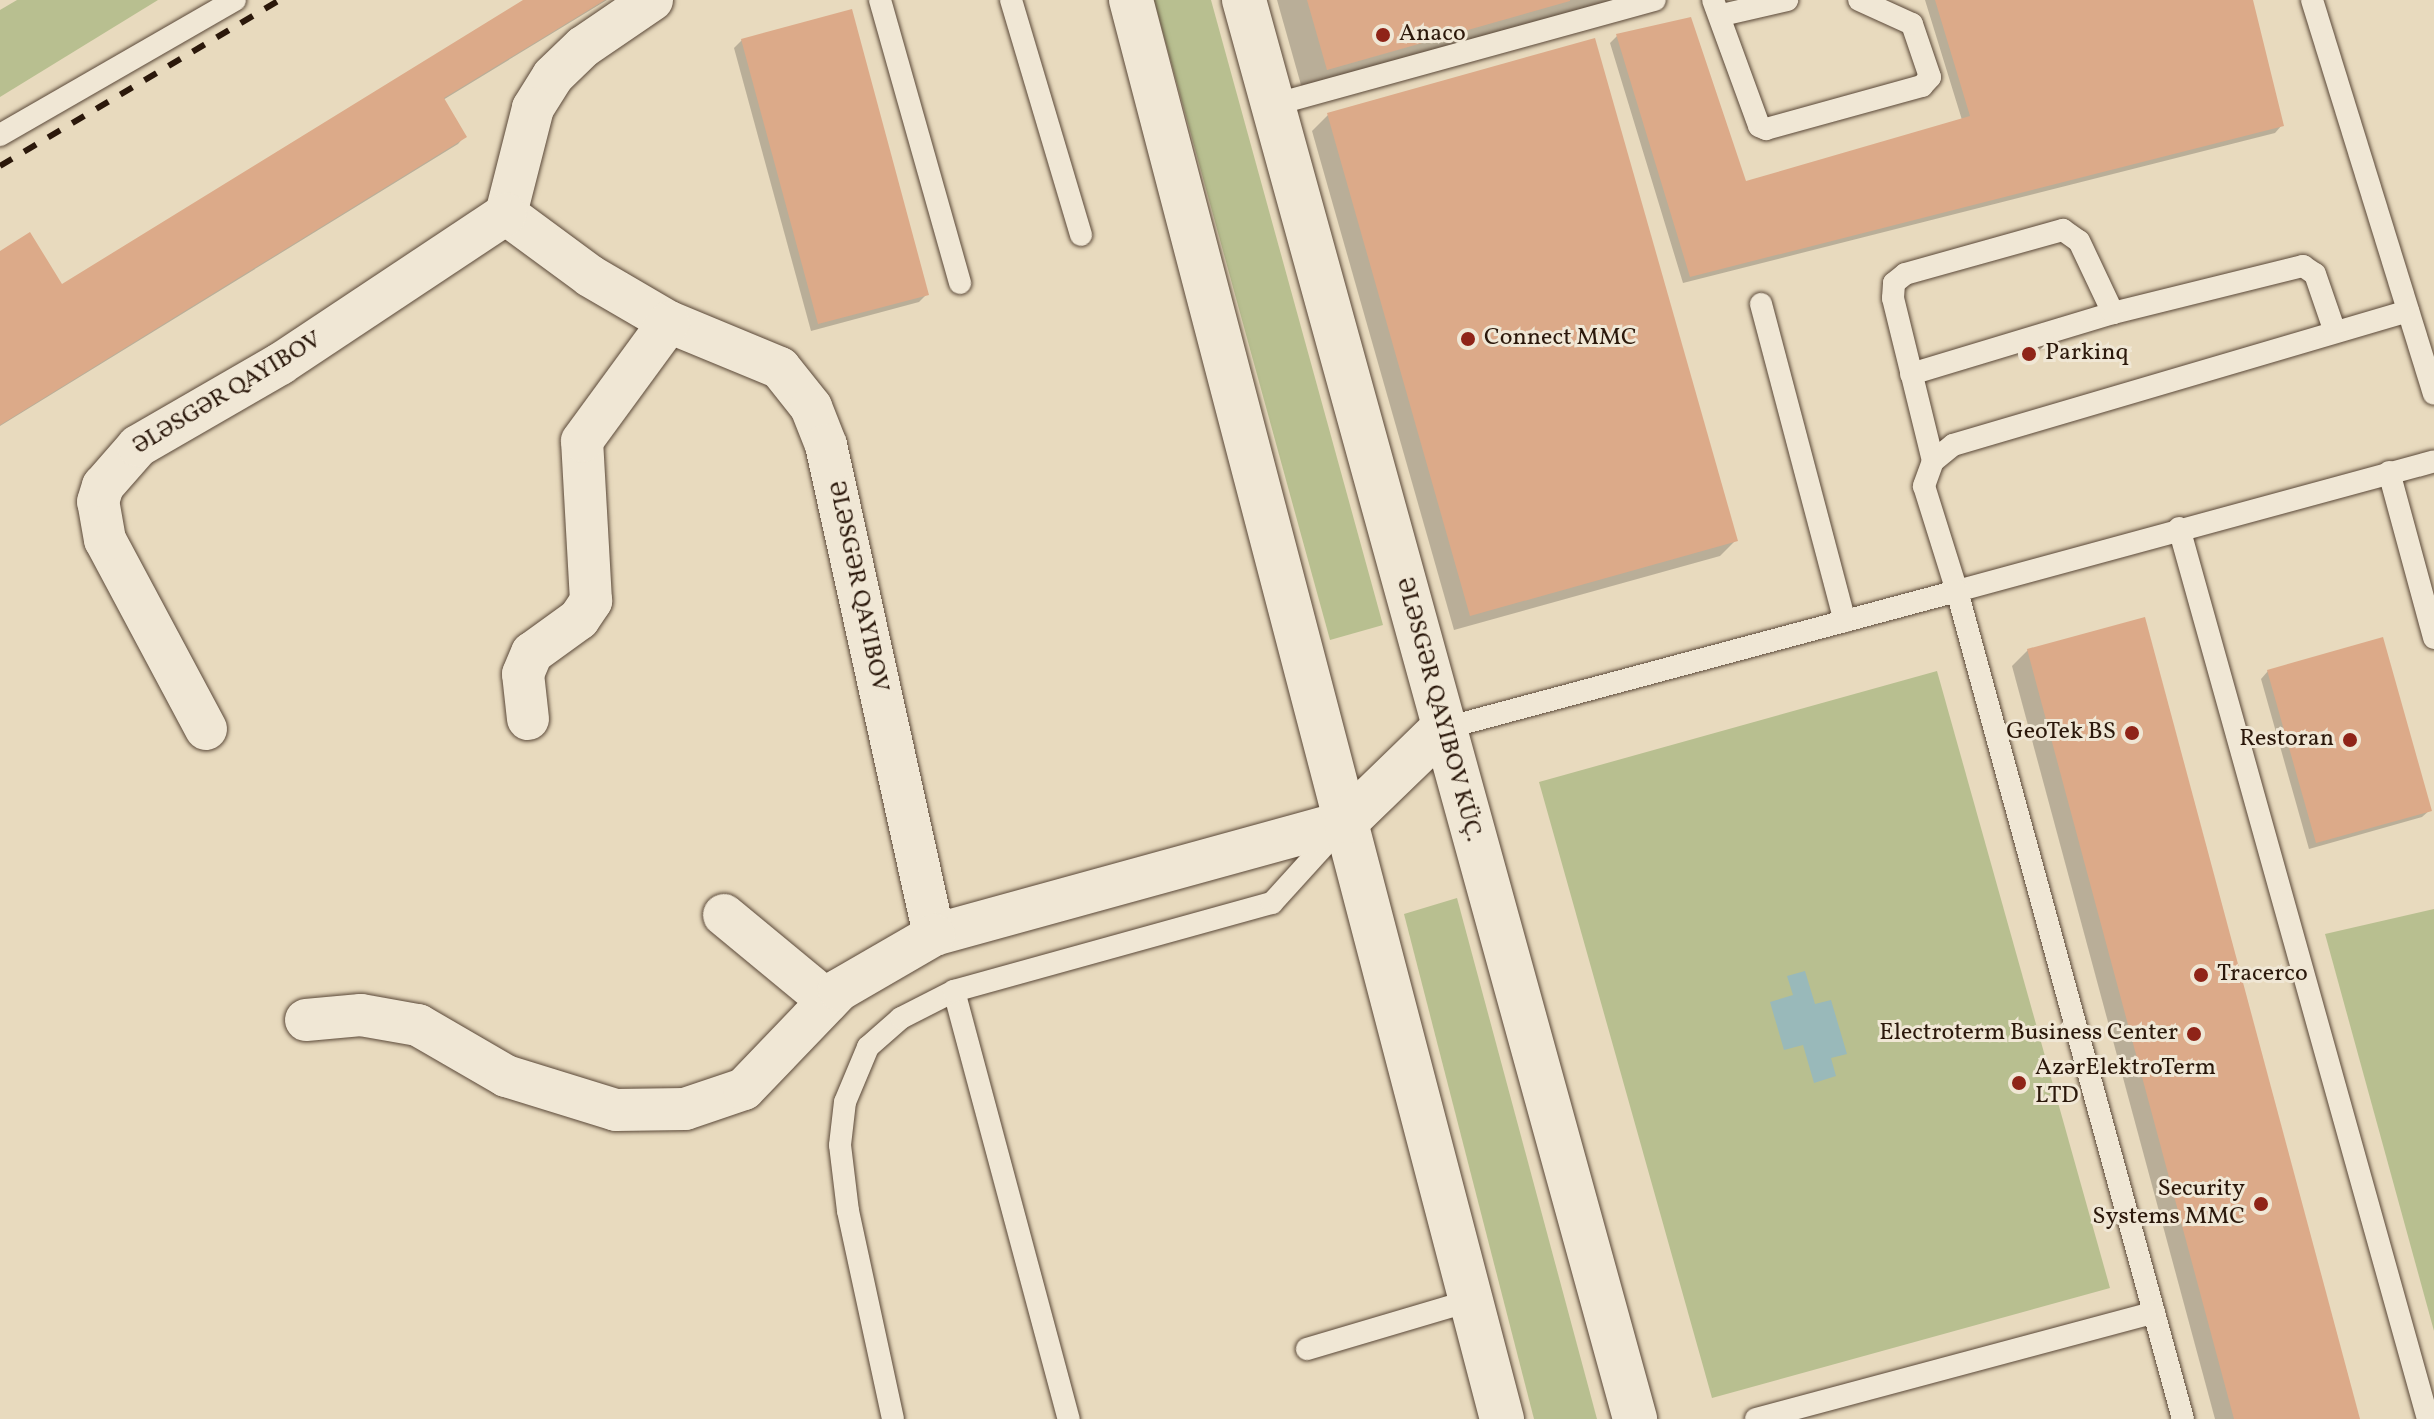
<!DOCTYPE html>
<html>
<head>
<meta charset="utf-8">
<style>
	body { margin:0 }
	#map { position:relative; width:2434px; height:1419px; overflow:hidden; background:#e8dabe; font-family:Vollkorn,serif }
	div>[style] { position:absolute }
	.green>* { inset:0; background:#b8bf90 }
	.water>* { inset:0; background:#99b9ba }
	.shadow>* { inset:0; background:#0003 }
	.building>* { inset:0; background:#dcaa89 }
	.roads { filter:drop-shadow(0 0 2px #5a4838) drop-shadow(0 0 2px #5a4838) }
	.lane>* { height:22px; margin:-11px; padding:0 11px; transform-origin:11px; border-radius:11px; background:#f0e7d5 }
	.street>* { height:42px; margin:-21px; padding:0 21px; transform-origin:21px; border-radius:21px; background:#f0e7d5 }
	.secondary>* { height:44px; margin:-22px; padding:0 22px; transform-origin:22px; border-radius:22px; background:#f0e7d5 }
	.rail>* { height:6px; margin-top:-3px; transform-origin:0; background:repeating-linear-gradient(90deg,#2b180b 0 14px,transparent 0 28px) }
	.dots>* { width:22px; height:22px; translate:-50% -50%; box-sizing:border-box; border:4px solid #f0e7d5; border-radius:50% }
	span { translate:-50% -50%; white-space:nowrap; text-align:center; line-height:1.15; -webkit-text-stroke:6px #f0e7d5; paint-order:stroke }
	.poi-label { font-size:24px; color:#2b180b }
	.left { translate:0 -50%; text-align:left }
	.right { translate:-100% -50%; text-align:right }
	.street-label { font-size:24px; color:#2b180b }
</style>
</head>
<body>
<div id="map">
	<div class="green">
		<i style="clip-path:polygon(17px 0,158px 0,0 97px,0 10px)"></i>
		<i style="clip-path:polygon(1154px 0,1211px 0,1383px 625px,1330px 640px)"></i>
		<i style="clip-path:polygon(1937px 671px,2110px 1288px,1712px 1398px,1539px 782px)"></i>
		<i style="clip-path:polygon(1457px 898px,1597px 1419px,1534px 1419px,1404px 914px)"></i>
		<i style="clip-path:polygon(2434px 909px,2434px 1331px,2325px 934px)"></i>
	</div>
	<div class="water">
		<i style="clip-path:polygon(1805px 971px,1815px 1004px,1831px 1000px,1847px 1054px,1831px 1058px,1836px 1076px,1814px 1083px,1803px 1045px,1784px 1050px,1770px 1002px,1793px 995px,1787px 976px)"></i>
	</div>
	<div class="shadow">
		<i style="clip-path:polygon(527px 0,607px 0,443px 100px,465px 136px,458px 144px,0 426px,0 253px,61px 287px)"></i>
		<i style="clip-path:polygon(1277px 0,1628px 0,1303px 92px)"></i>
		<i style="clip-path:polygon(1925px 0,2251px 0,2282px 125px,2275px 133px,1683px 283px,1610px 43px,1617px 36px,1745px 183px,1962px 120px)"></i>
		<i style="clip-path:polygon(742px 40px,927px 294px,919px 302px,811px 331px,734px 48px)"></i>
		<i style="clip-path:polygon(1328px 115px,1736px 540px,1720px 556px,1454px 630px,1312px 131px)"></i>
		<i style="clip-path:polygon(2028px 650px,2358px 1419px,2215px 1419px,2012px 666px)"></i>
		<i style="clip-path:polygon(2268px 671px,2430px 810px,2422px 817px,2309px 849px,2261px 679px)"></i>
	</div>
	<div class="building">
		<i style="clip-path:polygon(523px 0,605px 0,444px 98px,467px 137px,0 425px,0 251px,30px 232px,62px 284px)"></i>
		<i style="clip-path:polygon(1307px 0,1570px 0,1570px 1px,1327px 70px)"></i>
		<i style="clip-path:polygon(1935px 0,2253px 0,2284px 126px,1690px 277px,1616px 34px,1691px 17px,1746px 181px,1970px 116px)"></i>
		<i style="clip-path:polygon(852px 9px,929px 295px,818px 324px,741px 39px)"></i>
		<i style="clip-path:polygon(1595px 38px,1738px 541px,1470px 616px,1327px 113px)"></i>
		<i style="clip-path:polygon(2145px 617px,2360px 1419px,2234px 1419px,2027px 649px)"></i>
		<i style="clip-path:polygon(2383px 637px,2432px 811px,2316px 843px,2267px 670px)"></i>
	</div>
	<div class="roads">
		<div class="lane">
			<i style="left:880px;top:0;width:294px;rotate:74.2deg"></i>
			<i style="left:1011px;top:0;width:245px;rotate:73.4deg"></i>
			<i style="left:1713px;top:0;width:134px;rotate:69.9deg"></i>
			<i style="left:1759px;top:126px;width:8px;rotate:23deg"></i>
			<i style="left:1766px;top:129px;width:162px;rotate:-15.4deg"></i>
			<i style="left:1922px;top:86px;width:12px;rotate:-48deg"></i>
			<i style="left:1930px;top:77px;width:56px;rotate:-108.8deg"></i>
			<i style="left:1912px;top:24px;width:58px;rotate:-155.6deg"></i>
			<i style="left:2312px;top:0;width:412px;rotate:72.8deg"></i>
			<i style="left:1722px;top:15px;width:67px;rotate:-13deg"></i>
			<i style="left:1273px;top:105px;width:396px;rotate:-15.4deg"></i>
			<i style="left:0;top:135px;width:271px;rotate:-29.9deg"></i>
			<i style="left:1761px;top:304px;width:328px;rotate:75.2deg"></i>
			<i style="left:2408px;top:311px;width:474px;rotate:163.6deg"></i>
			<i style="left:1953px;top:445px;width:26px;rotate:141deg"></i>
			<i style="left:1933px;top:461px;width:27px;rotate:110deg"></i>
			<i style="left:1924px;top:486px;width:110px;rotate:72.6deg"></i>
			<i style="left:1957px;top:591px;width:494px;rotate:-15.2deg"></i>
			<i style="left:1911px;top:374px;width:211px;rotate:-16.8deg"></i>
			<i style="left:1933px;top:461px;width:168px;rotate:-103.8deg"></i>
			<i style="left:1893px;top:298px;width:15px;rotate:-86deg"></i>
			<i style="left:1894px;top:283px;width:14px;rotate:-39deg"></i>
			<i style="left:1905px;top:274px;width:164px;rotate:-15.6deg"></i>
			<i style="left:2063px;top:230px;width:19px;rotate:35deg"></i>
			<i style="left:2079px;top:241px;width:80px;rotate:64.7deg"></i>
			<i style="left:2113px;top:313px;width:196px;rotate:-13.9deg"></i>
			<i style="left:2303px;top:266px;width:14px;rotate:34deg"></i>
			<i style="left:2315px;top:274px;width:61px;rotate:71deg"></i>
			<i style="left:2389px;top:472px;width:172px;rotate:74.8deg"></i>
			<i style="left:2179px;top:528px;width:925px;rotate:74.39deg"></i>
			<i style="left:1442px;top:729px;width:533px;rotate:-15deg"></i>
			<i style="left:1957px;top:591px;width:858px;rotate:74.73deg"></i>
			<i style="left:954px;top:991px;width:443px;rotate:75deg"></i>
			<i style="left:1307px;top:1349px;width:169px;rotate:-16.5deg"></i>
			<i style="left:893px;top:1419px;width:213px;rotate:-102.2deg"></i>
			<i style="left:848px;top:1211px;width:66px;rotate:-96.9deg"></i>
			<i style="left:840px;top:1145px;width:43px;rotate:-83.4deg"></i>
			<i style="left:845px;top:1102px;width:60px;rotate:-67.3deg"></i>
			<i style="left:868px;top:1047px;width:44px;rotate:-41.3deg"></i>
			<i style="left:901px;top:1018px;width:59px;rotate:-27deg"></i>
			<i style="left:954px;top:991px;width:330px;rotate:-15.5deg"></i>
			<i style="left:1272px;top:903px;width:101px;rotate:-47.8deg"></i>
			<i style="left:1756px;top:1419px;width:412px;rotate:-15deg"></i>
		</div>
		<div class="street">
			<i style="left:652px;top:0;width:83px;rotate:145.7deg"></i>
			<i style="left:583px;top:47px;width:42px;rotate:136deg"></i>
			<i style="left:553px;top:76px;width:38px;rotate:122deg"></i>
			<i style="left:533px;top:108px;width:109px;rotate:104.3deg"></i>
			<i style="left:506px;top:214px;width:104px;rotate:36.4deg"></i>
			<i style="left:590px;top:276px;width:91px;rotate:30.2deg"></i>
			<i style="left:669px;top:322px;width:120px;rotate:22.5deg"></i>
			<i style="left:780px;top:368px;width:50px;rotate:51.5deg"></i>
			<i style="left:811px;top:407px;width:41px;rotate:68.5deg"></i>
			<i style="left:826px;top:445px;width:502px;rotate:77.57deg"></i>
			<i style="left:934px;top:935px;width:428px;rotate:-15.4deg"></i>
			<i style="left:528px;top:719px;width:45px;rotate:-96.3deg"></i>
			<i style="left:523px;top:674px;width:23px;rotate:-67deg"></i>
			<i style="left:532px;top:653px;width:58px;rotate:-35.9deg"></i>
			<i style="left:579px;top:619px;width:22px;rotate:-56deg"></i>
			<i style="left:591px;top:601px;width:160px;rotate:-93.2deg"></i>
			<i style="left:582px;top:441px;width:147px;rotate:-53.8deg"></i>
			<i style="left:206px;top:729px;width:214px;rotate:-118.1deg"></i>
			<i style="left:105px;top:540px;width:39px;rotate:-100deg"></i>
			<i style="left:98px;top:502px;width:17px;rotate:-73deg"></i>
			<i style="left:103px;top:486px;width:53px;rotate:-48.8deg"></i>
			<i style="left:138px;top:446px;width:164px;rotate:-30deg"></i>
			<i style="left:280px;top:364px;width:271px;rotate:-33.6deg"></i>
			<i style="left:724px;top:915px;width:135px;rotate:39.6deg"></i>
			<i style="left:306px;top:1020px;width:55px;rotate:-5.2deg"></i>
			<i style="left:361px;top:1015px;width:58px;rotate:10deg"></i>
			<i style="left:418px;top:1025px;width:102px;rotate:30.1deg"></i>
			<i style="left:506px;top:1076px;width:115px;rotate:17.2deg"></i>
			<i style="left:616px;top:1110px;width:69px;rotate:-0.8deg"></i>
			<i style="left:685px;top:1109px;width:62px;rotate:-18.7deg"></i>
			<i style="left:744px;top:1089px;width:137px;rotate:-46.2deg"></i>
			<i style="left:839px;top:990px;width:110px;rotate:-30.1deg"></i>
		</div>
		<div class="secondary">
			<i style="left:1131px;top:0;width:1467px;rotate:75.35deg"></i>
			<i style="left:1244px;top:0;width:1472px;rotate:74.59deg"></i>
			<i style="left:1347px;top:821px;width:132px;rotate:-44.1deg"></i>
		</div>
	</div>
	<div class="rail">
		<i style="left:0;top:166px;width:326px;rotate:-30.7deg"></i>
	</div>
	<div class="dots">
		<i style="left:1383px;top:35px;background:#8f2418"></i>
		<i style="left:1468px;top:339px;background:#8f2418"></i>
		<i style="left:2029px;top:354px;background:#8f2418"></i>
		<i style="left:2132px;top:733px;background:#8f2418"></i>
		<i style="left:2350px;top:740px;background:#8f2418"></i>
		<i style="left:2201px;top:975px;background:#8f2418"></i>
		<i style="left:2194px;top:1034px;background:#8f2418"></i>
		<i style="left:2019px;top:1083px;background:#8f2418"></i>
		<i style="left:2261px;top:1204px;background:#8f2418"></i>
	</div>
	<div class="poi-label">
		<span class="left" style="left:1399px;top:35px">Anaco</span>
		<span class="left" style="left:1484px;top:339px">Connect MMC</span>
		<span class="left" style="left:2045px;top:354px">Parkinq</span>
		<span class="right" style="left:2116px;top:733px">GeoTek BS</span>
		<span class="right" style="left:2334px;top:740px">Restoran</span>
		<span class="left" style="left:2217px;top:975px">Tracerco</span>
		<span class="right" style="left:2178px;top:1034px">Electroterm Business Center</span>
		<span class="left" style="left:2035px;top:1083px">AzərElektroTerm<br>LTD</span>
		<span class="right" style="left:2245px;top:1204px">Security<br>Systems MMC</span>
	</div>
	<div class="street-label">
		<span style="left:228px;top:394px;rotate:-31deg">ƏLƏSGƏR QAYIBOV</span>
		<span style="left:857px;top:587px;rotate:78deg">ƏLƏSGƏR QAYIBOV</span>
		<span style="left:1438px;top:710px;rotate:75deg">ƏLƏSGƏR QAYIBOV KÜÇ.</span>
	</div>
</div>
</body>
</html>
